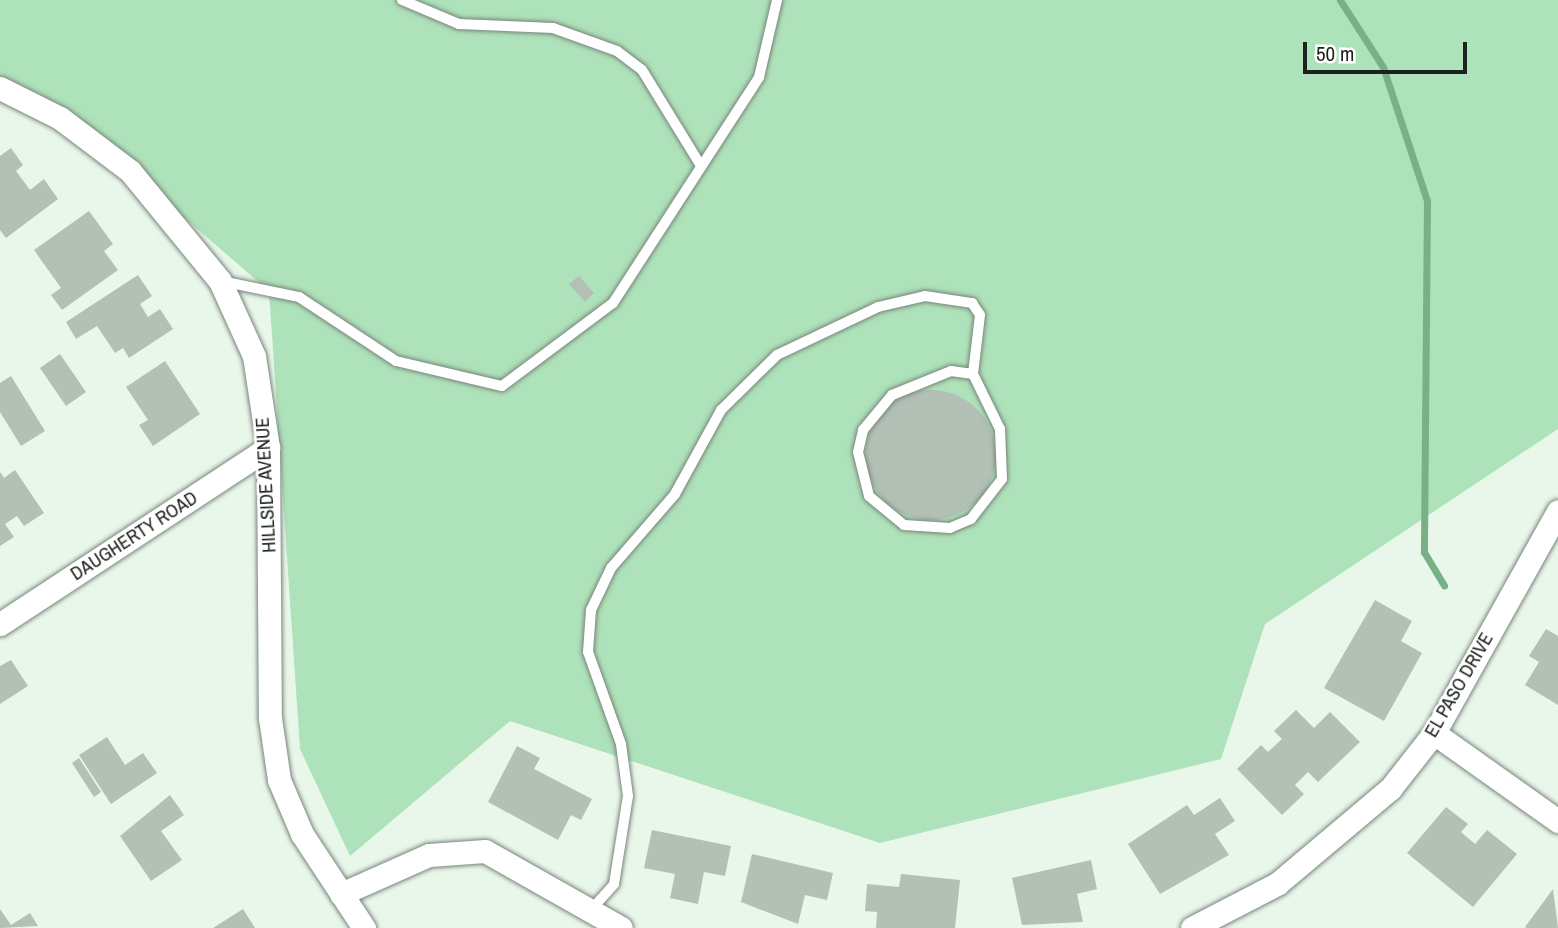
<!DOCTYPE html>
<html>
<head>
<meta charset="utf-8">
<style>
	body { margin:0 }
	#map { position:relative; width:1558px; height:928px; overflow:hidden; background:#e9f7eb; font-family:"Archivo Narrow",sans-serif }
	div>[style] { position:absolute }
	.green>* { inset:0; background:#aee2ba }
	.stream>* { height:7px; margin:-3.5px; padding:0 3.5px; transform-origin:3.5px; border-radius:3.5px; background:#79b187 }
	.building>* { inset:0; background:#b2c0b5 }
	.round { border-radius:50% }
	.roads { filter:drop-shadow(0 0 2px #79857b) drop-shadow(0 0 2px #79857b) }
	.lane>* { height:10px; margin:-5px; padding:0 5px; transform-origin:5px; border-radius:5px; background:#fff }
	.street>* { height:23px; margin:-11.5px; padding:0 11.5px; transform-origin:11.5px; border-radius:11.5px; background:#fff }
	span { translate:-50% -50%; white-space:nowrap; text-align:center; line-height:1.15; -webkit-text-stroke:5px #fff; paint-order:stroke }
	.street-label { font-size:19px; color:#1d221e }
	.scale { position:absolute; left:1303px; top:42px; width:164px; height:32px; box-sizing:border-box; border:4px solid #1d221e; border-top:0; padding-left:9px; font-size:21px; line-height:24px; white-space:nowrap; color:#1d221e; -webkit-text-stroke:5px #fff; paint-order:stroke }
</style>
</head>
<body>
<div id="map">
	<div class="green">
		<i style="clip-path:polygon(0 0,1558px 0,1558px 429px,1265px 624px,1221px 759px,880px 843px,510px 721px,350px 856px,300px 749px,269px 291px,130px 171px,0 88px)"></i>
	</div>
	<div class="stream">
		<i style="left:1340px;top:0;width:80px;rotate:57.3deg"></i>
		<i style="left:1383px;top:67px;width:141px;rotate:71.8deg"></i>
		<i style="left:1427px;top:201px;width:351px;rotate:90.5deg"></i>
		<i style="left:1424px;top:552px;width:39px;rotate:59deg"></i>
	</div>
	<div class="building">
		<i style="clip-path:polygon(11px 148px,23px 165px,16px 171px,30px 190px,44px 179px,58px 199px,6px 238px,0 230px,0 156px)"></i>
		<i style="clip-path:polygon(89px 211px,113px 244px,104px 251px,118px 270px,62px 310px,51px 295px,61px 288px,34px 250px)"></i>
		<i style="clip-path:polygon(138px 275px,152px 296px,140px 304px,148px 317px,160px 309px,173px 329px,129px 358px,123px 348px,115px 353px,97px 326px,76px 339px,66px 322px)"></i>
		<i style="clip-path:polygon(579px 276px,594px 293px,585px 302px,569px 284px)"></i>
		<i style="clip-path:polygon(60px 354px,86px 392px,66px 406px,40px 368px)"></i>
		<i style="clip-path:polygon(165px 361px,200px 414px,153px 446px,139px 425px,148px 420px,126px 387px)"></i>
		<i style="clip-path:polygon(11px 376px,45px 431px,21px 446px,0 412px,0 383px)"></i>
		<i class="round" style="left:866px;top:390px;width:130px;height:130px"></i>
		<i style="clip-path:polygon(15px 470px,44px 513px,24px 526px,17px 516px,5px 524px,14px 537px,0 546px,0 472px,4px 478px)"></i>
		<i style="clip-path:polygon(1375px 600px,1412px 621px,1401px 641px,1422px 653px,1384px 721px,1324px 688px)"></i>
		<i style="clip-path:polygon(1546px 629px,1558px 636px,1558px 705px,1525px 685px,1539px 662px,1529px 656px)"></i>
		<i style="clip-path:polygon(11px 660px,28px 686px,0 704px,0 666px)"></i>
		<i style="clip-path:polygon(1296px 710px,1314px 728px,1330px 712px,1360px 742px,1318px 782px,1308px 772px,1295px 785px,1304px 794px,1282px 815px,1237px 769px,1261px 745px,1268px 752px,1282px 739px,1274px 731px)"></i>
		<i style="clip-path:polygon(107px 737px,125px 765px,143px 753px,157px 773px,111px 804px,79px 755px)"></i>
		<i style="clip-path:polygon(517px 746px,540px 758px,534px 769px,592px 799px,581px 820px,571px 815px,558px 840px,488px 802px)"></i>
		<i style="clip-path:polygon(79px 758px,101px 792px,94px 797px,72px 763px)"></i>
		<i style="clip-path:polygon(170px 795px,184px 815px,161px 831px,182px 860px,151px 881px,120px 836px)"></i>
		<i style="clip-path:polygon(1220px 798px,1235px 821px,1215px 834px,1229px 855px,1160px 894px,1128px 844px,1187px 805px,1194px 815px)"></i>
		<i style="clip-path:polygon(1446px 807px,1468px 824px,1461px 832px,1475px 844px,1487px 830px,1517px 854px,1473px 907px,1407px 853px)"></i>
		<i style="clip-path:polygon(652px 830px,731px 846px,725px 876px,704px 872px,698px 904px,670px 898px,675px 874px,644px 868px)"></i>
		<i style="clip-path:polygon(752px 854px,833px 873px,827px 900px,805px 895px,798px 924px,741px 902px)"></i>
		<i style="clip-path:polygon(1091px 860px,1097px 889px,1077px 894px,1083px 922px,1022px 925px,1012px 878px)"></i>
		<i style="clip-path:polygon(901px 874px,960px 880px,955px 928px,876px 928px,877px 912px,865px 911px,867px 884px,899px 887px)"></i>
		<i style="clip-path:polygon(1553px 889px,1558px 928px,1527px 928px,1525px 927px)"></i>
		<i style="clip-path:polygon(0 909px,11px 925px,30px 913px,38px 926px,0 928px)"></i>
		<i style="clip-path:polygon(243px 909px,255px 928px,213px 928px)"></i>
	</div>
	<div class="roads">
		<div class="lane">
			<i style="left:402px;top:0;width:62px;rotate:22.8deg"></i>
			<i style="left:459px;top:24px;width:94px;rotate:2.4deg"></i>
			<i style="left:553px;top:28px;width:68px;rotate:19.8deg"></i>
			<i style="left:617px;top:51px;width:31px;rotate:37deg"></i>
			<i style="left:642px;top:70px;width:113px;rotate:58.4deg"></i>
			<i style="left:221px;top:281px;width:80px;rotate:11.6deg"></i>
			<i style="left:299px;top:297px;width:116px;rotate:33.4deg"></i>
			<i style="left:396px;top:361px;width:109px;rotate:13.3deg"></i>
			<i style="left:502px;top:386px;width:139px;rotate:-36.8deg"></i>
			<i style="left:613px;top:303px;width:269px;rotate:-57.1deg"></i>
			<i style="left:759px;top:77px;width:79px;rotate:-76.8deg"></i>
			<i style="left:951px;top:371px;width:22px;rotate:8deg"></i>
			<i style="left:973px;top:374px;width:61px;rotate:63.9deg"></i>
			<i style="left:1000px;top:429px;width:50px;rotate:87.7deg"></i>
			<i style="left:1002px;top:479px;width:51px;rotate:127.8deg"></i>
			<i style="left:971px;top:519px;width:23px;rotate:157deg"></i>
			<i style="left:950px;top:528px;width:46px;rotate:-176.3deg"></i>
			<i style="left:904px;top:525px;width:45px;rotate:-140.4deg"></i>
			<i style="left:869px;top:496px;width:45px;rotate:-104deg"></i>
			<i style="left:858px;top:452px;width:23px;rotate:-77deg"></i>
			<i style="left:863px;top:430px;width:45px;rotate:-50.4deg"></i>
			<i style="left:892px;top:395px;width:64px;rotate:-22.1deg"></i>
			<i style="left:590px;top:911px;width:36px;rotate:-48deg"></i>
			<i style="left:614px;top:884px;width:89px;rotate:-81deg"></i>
			<i style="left:628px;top:796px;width:52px;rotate:-97.7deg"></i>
			<i style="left:621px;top:744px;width:98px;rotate:-109.7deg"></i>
			<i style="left:588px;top:652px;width:42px;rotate:-85.9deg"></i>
			<i style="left:591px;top:610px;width:47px;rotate:-64.5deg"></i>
			<i style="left:611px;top:568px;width:98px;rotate:-49.1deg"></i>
			<i style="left:675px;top:494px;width:96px;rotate:-61.3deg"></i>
			<i style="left:721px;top:410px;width:78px;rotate:-44.5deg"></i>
			<i style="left:777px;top:355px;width:112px;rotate:-25.4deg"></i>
			<i style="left:878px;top:307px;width:48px;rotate:-13.2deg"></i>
			<i style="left:925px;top:296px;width:48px;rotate:8.5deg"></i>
			<i style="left:972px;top:303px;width:14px;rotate:56deg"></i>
			<i style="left:980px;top:315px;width:59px;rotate:96.8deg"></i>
		</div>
		<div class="street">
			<i style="left:0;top:88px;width:67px;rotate:26.6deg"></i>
			<i style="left:60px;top:118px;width:88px;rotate:37.1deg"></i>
			<i style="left:130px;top:171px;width:142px;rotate:50.7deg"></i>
			<i style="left:220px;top:281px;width:82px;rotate:65.6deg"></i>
			<i style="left:254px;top:356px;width:93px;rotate:81.3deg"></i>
			<i style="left:268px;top:448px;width:270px;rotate:89.6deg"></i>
			<i style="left:270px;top:718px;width:63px;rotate:81.7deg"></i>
			<i style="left:279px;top:780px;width:59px;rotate:66.9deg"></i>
			<i style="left:302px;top:834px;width:113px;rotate:56.6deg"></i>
			<i style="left:0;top:624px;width:321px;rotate:-33.3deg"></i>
			<i style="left:1434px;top:733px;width:152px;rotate:35.4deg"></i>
			<i style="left:341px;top:894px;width:96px;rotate:-23.9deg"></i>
			<i style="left:429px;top:855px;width:56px;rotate:-4.1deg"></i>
			<i style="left:485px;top:851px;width:156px;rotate:29.5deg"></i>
			<i style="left:1192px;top:928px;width:96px;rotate:-27.4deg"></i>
			<i style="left:1277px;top:884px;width:148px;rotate:-40.1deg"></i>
			<i style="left:1390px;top:789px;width:71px;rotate:-51.8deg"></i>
			<i style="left:1434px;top:733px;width:254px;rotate:-60.8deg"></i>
		</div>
	</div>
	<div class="street-label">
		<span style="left:266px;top:485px;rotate:-93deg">HILLSIDE AVENUE</span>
		<span style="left:134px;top:536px;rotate:-33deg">DAUGHERTY ROAD</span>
		<span style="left:1459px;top:685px;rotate:-60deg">EL PASO DRIVE</span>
	</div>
	<div class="scale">50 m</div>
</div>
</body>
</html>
